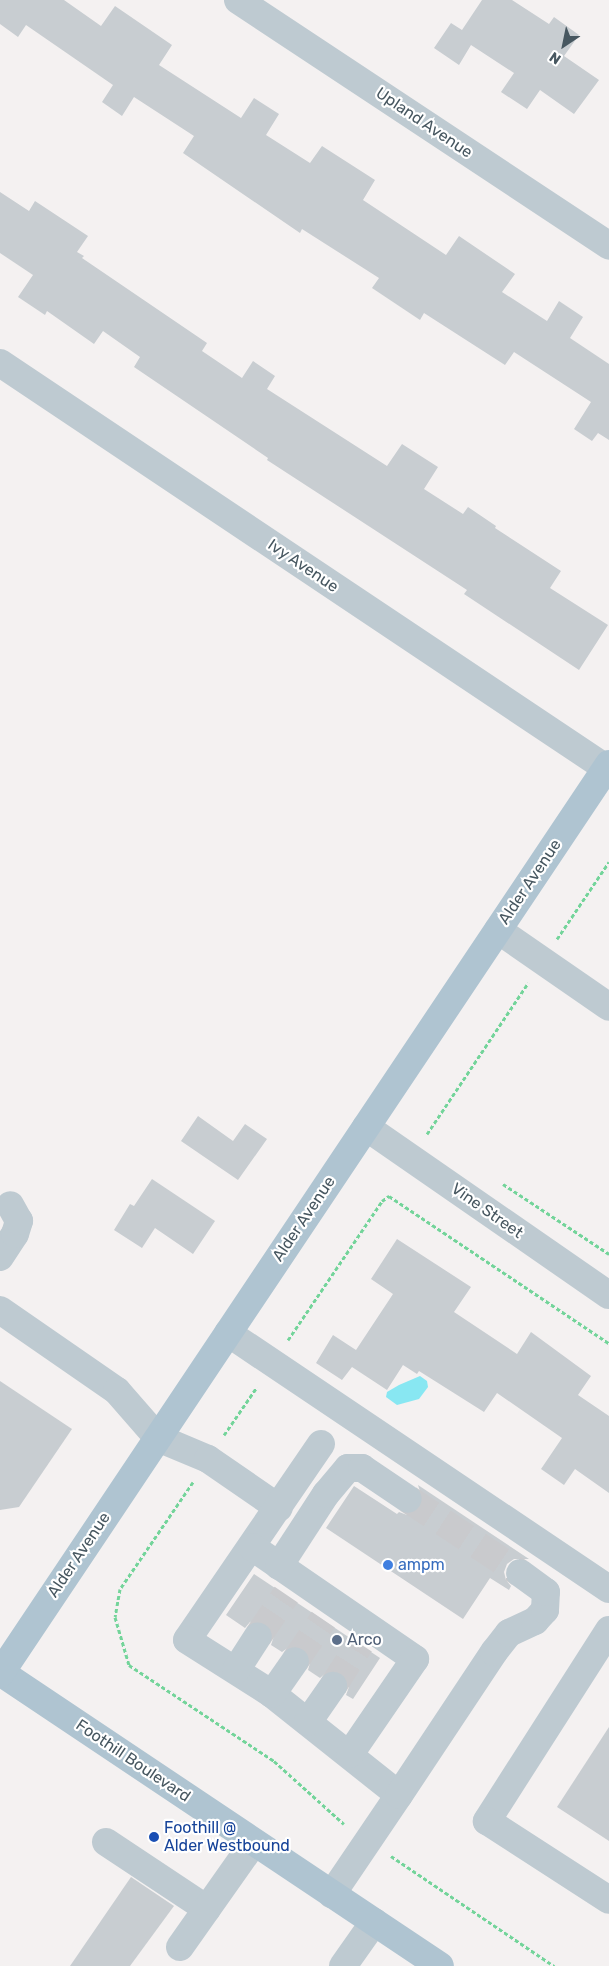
<!DOCTYPE html>
<html>
<head>
<meta charset="utf-8">
<style>
	body { margin:0 }
	#map { position:relative; width:609px; height:1966px; overflow:hidden; background:#f4f1f1; font-family:Rubik,sans-serif }
	div>[style] { position:absolute }
	.water>* { inset:0; background:#88e7f2 }
	.building>* { inset:0; background:#c8cdd1 }
	.minor-tunnel>* { height:28px; margin-top:-14px; transform-origin:0; background:repeating-linear-gradient(90deg,#c9cacd 0 28px,transparent 0 42px) }
	.path>* { height:3px; margin-top:-1.5px; transform-origin:0; background:repeating-linear-gradient(90deg,#73d49a 0 4px,transparent 0 6.5px) }
	.minor>* { height:28px; margin:-14px; padding:0 14px; transform-origin:14px; border-radius:14px; background:#becad1 }
	.major>* { height:28px; margin:-14px; padding:0 14px; transform-origin:14px; border-radius:14px; background:#afc4d1 }
	.dots>* { width:14px; height:14px; translate:-50% -50%; box-sizing:border-box; border:2px solid #fff; border-radius:50% }
	span { translate:-50% -50%; white-space:nowrap; text-align:center; line-height:1.15; -webkit-text-stroke:4.5px #fff; paint-order:stroke }
	.street-label { font-size:16px; color:#475760 }
	.shop-label { font-size:16px; color:#366cbe }
	.left { translate:0 -50%; text-align:left }
	.service-label { font-size:16px; color:#4e5e75 }
	.transit-label { font-size:16px; color:#164399 }
	.north { position:absolute; left:539px; top:20px; width:50px; height:50px; -webkit-text-stroke:4px #fff; paint-order:stroke; rotate:214deg; font-size:14px; font-weight:700; line-height:20px; text-align:center; color:#475760 }
	.north::after { content:''; display:block; margin:auto; width:18px; height:22px; background:#475760; clip-path:polygon(50% 0,100% 100%,50% 72%,0 100%) }
</style>
</head>
<body>
<div id="map">
	<div class="water">
		<i style="clip-path:polygon(420px 1376px,427px 1381px,428px 1387px,419px 1399px,397px 1405px,386px 1397px,387px 1392px,399px 1385px)"></i>
	</div>
	<div class="building">
		<i style="clip-path:polygon(0 0,64px 0,101px 26px,115px 6px,172px 45px,159px 65px,241px 118px,254px 98px,279px 114px,266px 135px,310px 163px,322px 146px,375px 180px,363px 200px,446px 255px,459px 236px,515px 274px,502px 292px,547px 321px,559px 301px,583px 317px,570px 338px,609px 364px,609px 440px,598px 433px,592px 441px,574px 429px,591px 402px,514px 352px,505px 365px,424px 313px,420px 320px,372px 288px,379px 278px,302px 229px,300px 233px,183px 153px,194px 136px,134px 97px,122px 116px,102px 102px,113px 85px,26px 25px,18px 37px,0 24px)"></i>
		<i style="clip-path:polygon(482px 0,512px 0,549px 24px,554px 17px,579px 35px,564px 56px,599px 80px,574px 114px,540px 90px,527px 109px,501px 92px,514px 73px,471px 45px,459px 65px,434px 48px,451px 23px,462px 30px)"></i>
		<i style="clip-path:polygon(0 192px,29px 211px,35px 201px,88px 236px,77px 252px,84px 256px,82px 258px,207px 343px,202px 351px,242px 378px,253px 361px,275px 376px,267px 389px,387px 466px,402px 444px,438px 467px,424px 489px,463px 514px,468px 507px,496px 526px,495px 528px,561px 571px,550px 588px,608px 625px,579px 670px,464px 594px,467px 590px,267px 460px,268px 458px,134px 367px,140px 357px,103px 331px,94px 344px,47px 311px,45px 315px,18px 297px,33px 275px,0 253px)"></i>
		<i style="clip-path:polygon(198px 1116px,233px 1141px,245px 1124px,267px 1139px,238px 1180px,181px 1141px)"></i>
		<i style="clip-path:polygon(152px 1179px,215px 1221px,193px 1254px,155px 1228px,142px 1248px,114px 1230px,130px 1204px,134px 1206px)"></i>
		<i style="clip-path:polygon(397px 1239px,471px 1287px,454px 1312px,517px 1354px,531px 1332px,591px 1376px,578px 1395px,609px 1416px,609px 1493px,575px 1469px,564px 1485px,541px 1469px,562px 1438px,497px 1393px,484px 1412px,419px 1371px,417px 1374px,403px 1365px,387px 1390px,352px 1367px,342px 1380px,316px 1363px,333px 1335px,356px 1350px,393px 1294px,371px 1279px)"></i>
		<i style="clip-path:polygon(0 1381px,72px 1429px,19px 1507px,0 1510px)"></i>
		<i style="clip-path:polygon(418px 1485px,529px 1559px,514px 1559px,507px 1564px,504px 1572px,506px 1580px,511px 1586px,509px 1590px,490px 1578px,463px 1619px,326px 1528px,354px 1486px,397px 1514px,399px 1512px,407px 1515px,415px 1513px,421px 1508px,423px 1501px)"></i>
		<i style="clip-path:polygon(254px 1574px,380px 1658px,353px 1699px,346px 1695px,349px 1687px,347px 1680px,341px 1673px,334px 1670px,327px 1672px,320px 1678px,308px 1670px,310px 1663px,309px 1655px,304px 1648px,296px 1645px,289px 1647px,282px 1652px,271px 1645px,274px 1636px,272px 1628px,267px 1623px,258px 1620px,250px 1622px,245px 1628px,226px 1615px)"></i>
		<i style="clip-path:polygon(609px 1727px,609px 1841px,557px 1807px)"></i>
		<i style="clip-path:polygon(131px 1877px,174px 1906px,130px 1966px,70px 1966px)"></i>
	</div>
	<div class="minor-tunnel">
		<i style="left:408px;top:1499px;width:134px;rotate:33.5deg"></i>
		<i style="left:258px;top:1636px;width:50px;rotate:-55.7deg"></i>
		<i style="left:295px;top:1661px;width:50px;rotate:-55.7deg"></i>
		<i style="left:333px;top:1686px;width:50px;rotate:-57.3deg"></i>
	</div>
	<div class="path">
		<i style="left:557px;top:939px;width:93px;rotate:-56deg"></i>
		<i style="left:427px;top:1134px;width:182px;rotate:-56.2deg"></i>
		<i style="left:503px;top:1184px;width:127px;rotate:33.4deg"></i>
		<i style="left:288px;top:1340px;width:168px;rotate:-55.9deg"></i>
		<i style="left:382px;top:1201px;width:9px;rotate:-36deg"></i>
		<i style="left:389px;top:1196px;width:265px;rotate:33.8deg"></i>
		<i style="left:224px;top:1435px;width:58px;rotate:-55.5deg"></i>
		<i style="left:193px;top:1482px;width:130px;rotate:124.3deg"></i>
		<i style="left:120px;top:1589px;width:28px;rotate:100deg"></i>
		<i style="left:115px;top:1617px;width:50px;rotate:73.7deg"></i>
		<i style="left:129px;top:1665px;width:174px;rotate:33.5deg"></i>
		<i style="left:274px;top:1761px;width:94px;rotate:42deg"></i>
		<i style="left:391px;top:1856px;width:197px;rotate:34deg"></i>
	</div>
	<div class="minor">
		<i style="left:238px;top:0;width:445px;rotate:33.5deg"></i>
		<i style="left:0;top:363px;width:729px;rotate:33.76deg"></i>
		<i style="left:498px;top:930px;width:135px;rotate:34.7deg"></i>
		<i style="left:366px;top:1127px;width:295px;rotate:34.7deg"></i>
		<i style="left:0;top:1257px;width:27px;rotate:-57deg"></i>
		<i style="left:15px;top:1234px;width:14px;rotate:-73deg"></i>
		<i style="left:19px;top:1221px;width:18px;rotate:-119deg"></i>
		<i style="left:0;top:1310px;width:142px;rotate:34.7deg"></i>
		<i style="left:117px;top:1391px;width:62px;rotate:48.9deg"></i>
		<i style="left:158px;top:1438px;width:54px;rotate:22.8deg"></i>
		<i style="left:208px;top:1459px;width:86px;rotate:34.6deg"></i>
		<i style="left:228px;top:1333px;width:459px;rotate:33.9deg"></i>
		<i style="left:321px;top:1444px;width:237px;rotate:124.4deg"></i>
		<i style="left:187px;top:1640px;width:101px;rotate:32.4deg"></i>
		<i style="left:272px;top:1694px;width:162px;rotate:38.5deg"></i>
		<i style="left:399px;top:1795px;width:120px;rotate:124.1deg"></i>
		<i style="left:252px;top:1547px;width:198px;rotate:34.5deg"></i>
		<i style="left:415px;top:1659px;width:115px;rotate:124.4deg"></i>
		<i style="left:279px;top:1566px;width:86px;rotate:-56.9deg"></i>
		<i style="left:326px;top:1494px;width:34px;rotate:-50deg"></i>
		<i style="left:348px;top:1468px;width:14px"></i>
		<i style="left:362px;top:1468px;width:55px;rotate:34deg"></i>
		<i style="left:609px;top:1630px;width:227px;rotate:122.6deg"></i>
		<i style="left:487px;top:1821px;width:145px;rotate:32.9deg"></i>
		<i style="left:236px;top:1670px;width:40px;rotate:-57.1deg"></i>
		<i style="left:272px;top:1694px;width:40px;rotate:-55.1deg"></i>
		<i style="left:308px;top:1722px;width:44px;rotate:-55.2deg"></i>
		<i style="left:399px;top:1795px;width:172px;rotate:-56.4deg"></i>
		<i style="left:494px;top:1652px;width:24px;rotate:-52deg"></i>
		<i style="left:509px;top:1633px;width:29px;rotate:-25deg"></i>
		<i style="left:535px;top:1621px;width:15px;rotate:-48deg"></i>
		<i style="left:545px;top:1610px;width:18px;rotate:-87deg"></i>
		<i style="left:546px;top:1592px;width:32px;rotate:-144deg"></i>
		<i style="left:106px;top:1842px;width:121px;rotate:33.6deg"></i>
		<i style="left:180px;top:1947px;width:128px;rotate:-54.8deg"></i>
		<i style="left:343px;top:1966px;width:54px;rotate:-54.8deg"></i>
	</div>
	<div class="major">
		<i style="left:0;top:1672px;width:529px;rotate:33.75deg"></i>
		<i style="left:0;top:1674px;width:1095px;rotate:-56.21deg"></i>
	</div>
	<div class="dots">
		<i style="left:388px;top:1565px;background:#3f7fe0"></i>
		<i style="left:337px;top:1640px;background:#5c6f8a"></i>
		<i style="left:154px;top:1837px;background:#1a4fb4"></i>
	</div>
	<div class="street-label">
		<span style="left:424px;top:123px;rotate:34deg">Upland Avenue</span>
		<span style="left:303px;top:566px;rotate:34deg">Ivy Avenue</span>
		<span style="left:530px;top:882px;rotate:-56deg">Alder Avenue</span>
		<span style="left:487px;top:1211px;rotate:35deg">Vine Street</span>
		<span style="left:304px;top:1219px;rotate:-56deg">Alder Avenue</span>
		<span style="left:79px;top:1555px;rotate:-56deg">Alder Avenue</span>
		<span style="left:133px;top:1761px;rotate:34deg">Foothill Boulevard</span>
	</div>
	<div class="shop-label">
		<span class="left" style="left:398px;top:1565px">ampm</span>
	</div>
	<div class="service-label">
		<span class="left" style="left:347px;top:1640px">Arco</span>
	</div>
	<div class="transit-label">
		<span class="left" style="left:164px;top:1837px">Foothill @<br>Alder Westbound</span>
	</div>
	<div class="north">N</div>
</div>
</body>
</html>
